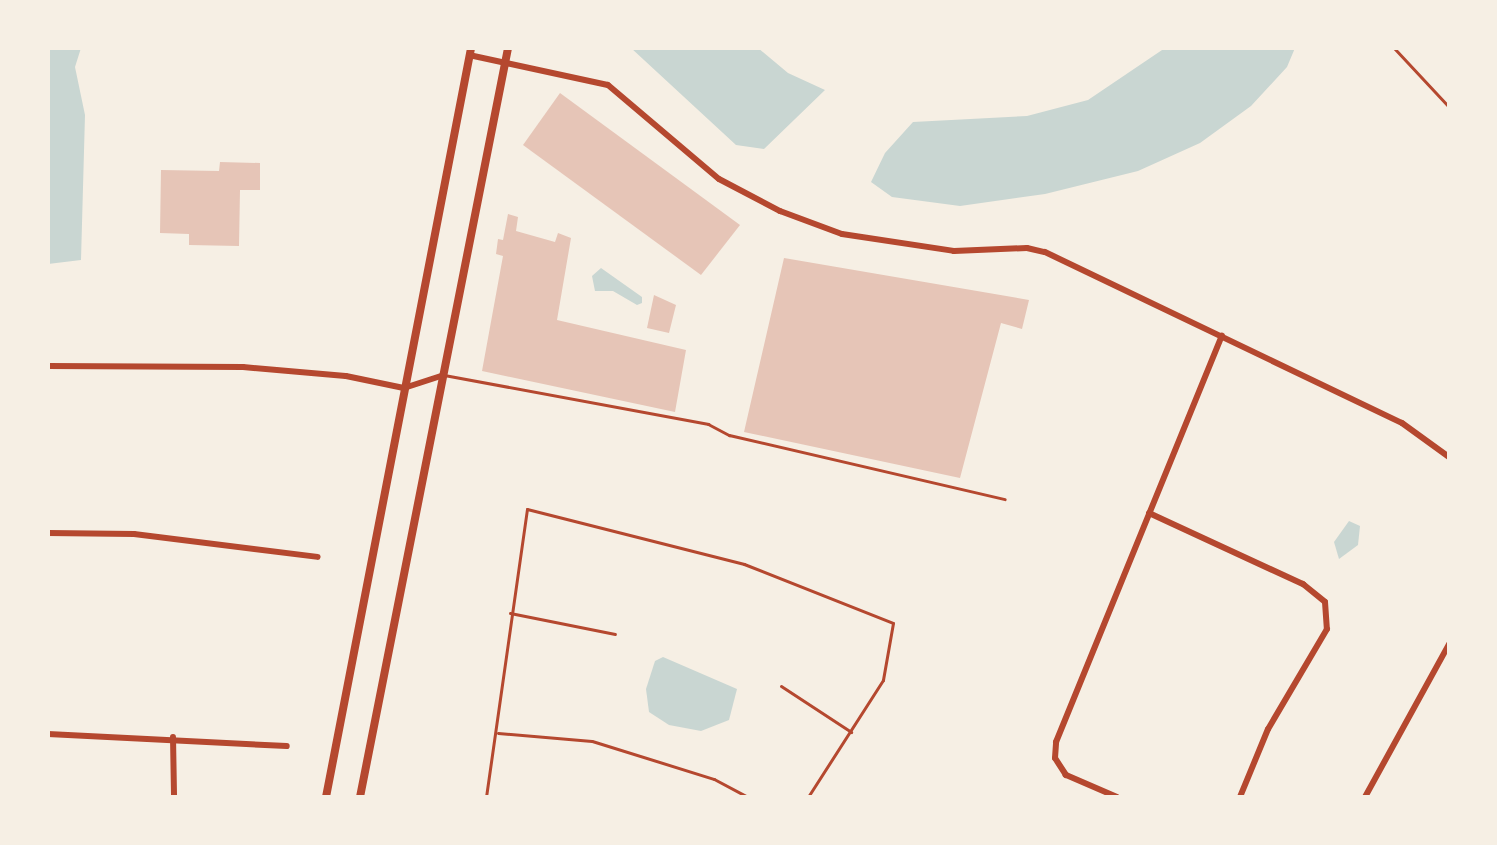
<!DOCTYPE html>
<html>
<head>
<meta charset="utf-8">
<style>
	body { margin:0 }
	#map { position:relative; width:1497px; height:845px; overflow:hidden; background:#f6efe4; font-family:"Fira Sans",sans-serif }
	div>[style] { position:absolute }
	.water>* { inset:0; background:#c9d6d2 }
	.building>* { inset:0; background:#e6c5b7 }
	.service>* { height:3px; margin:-1.5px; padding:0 1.5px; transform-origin:1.5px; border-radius:1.5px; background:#b5482f }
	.minor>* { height:6px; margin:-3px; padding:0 3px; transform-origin:3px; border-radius:3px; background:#b5482f }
	.tertiary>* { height:8px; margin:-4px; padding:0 4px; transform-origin:4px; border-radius:4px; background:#b5482f }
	span { translate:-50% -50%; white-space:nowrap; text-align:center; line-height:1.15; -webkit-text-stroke:8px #f6efe4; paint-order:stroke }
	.frame { position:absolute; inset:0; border:50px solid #f6efe4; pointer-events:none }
</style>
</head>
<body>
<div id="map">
	<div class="water">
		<i style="clip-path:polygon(48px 48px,81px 48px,75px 67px,85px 115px,81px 260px,48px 264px)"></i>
		<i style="clip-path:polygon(631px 48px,758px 48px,788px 73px,825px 90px,764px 149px,736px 145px)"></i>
		<i style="clip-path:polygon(1165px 48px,1295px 48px,1287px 67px,1251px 106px,1200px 143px,1138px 171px,1045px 194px,960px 206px,892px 197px,871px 182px,885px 153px,913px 122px,1027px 116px,1088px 100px)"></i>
		<i style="clip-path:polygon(601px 268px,642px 297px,642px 303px,637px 305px,613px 291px,595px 291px,592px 276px)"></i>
		<i style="clip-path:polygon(1349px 521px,1360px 526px,1358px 545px,1339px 559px,1334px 542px)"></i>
		<i style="clip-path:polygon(663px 657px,737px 689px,729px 720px,701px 731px,669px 725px,649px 712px,646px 689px,655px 661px)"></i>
	</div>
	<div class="building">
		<i style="clip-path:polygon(560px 93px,740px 225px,701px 275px,523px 145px)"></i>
		<i style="clip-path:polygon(220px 162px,260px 163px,260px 190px,240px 190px,239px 246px,189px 245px,189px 234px,160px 233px,161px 170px,219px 171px)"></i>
		<i style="clip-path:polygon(508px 214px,518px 217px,516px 231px,555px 242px,558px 233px,571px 238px,557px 320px,686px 350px,675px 412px,482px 371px,503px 256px,496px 254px,498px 239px,503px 240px)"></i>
		<i style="clip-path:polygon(784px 258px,1029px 300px,1022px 329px,1001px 323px,960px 478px,744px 432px)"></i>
		<i style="clip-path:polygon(654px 295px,676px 305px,669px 333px,647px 328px)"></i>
	</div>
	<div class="service">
		<i style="left:1394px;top:48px;width:81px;rotate:47deg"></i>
		<i style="left:444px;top:375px;width:269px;rotate:10.5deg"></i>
		<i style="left:708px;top:424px;width:24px;rotate:28deg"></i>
		<i style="left:729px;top:435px;width:283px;rotate:13.1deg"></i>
		<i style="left:510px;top:613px;width:107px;rotate:11.3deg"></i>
		<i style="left:781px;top:686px;width:84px;rotate:33.3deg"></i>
		<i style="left:498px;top:733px;width:94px;rotate:4.9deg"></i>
		<i style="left:592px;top:741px;width:128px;rotate:17.3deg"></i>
		<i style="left:714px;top:779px;width:38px;rotate:28deg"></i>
		<i style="left:486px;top:797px;width:291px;rotate:-81.9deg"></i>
		<i style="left:527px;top:509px;width:224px;rotate:14.2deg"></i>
		<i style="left:744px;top:564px;width:160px;rotate:21.6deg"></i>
		<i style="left:893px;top:623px;width:58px;rotate:100deg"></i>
		<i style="left:883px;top:680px;width:139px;rotate:122.7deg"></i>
	</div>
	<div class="minor">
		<i style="left:469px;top:55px;width:142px;rotate:12.2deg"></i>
		<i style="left:608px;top:85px;width:145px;rotate:40.3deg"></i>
		<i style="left:719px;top:179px;width:69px;rotate:27.7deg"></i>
		<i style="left:780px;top:211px;width:66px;rotate:20.4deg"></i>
		<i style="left:842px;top:234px;width:113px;rotate:8.6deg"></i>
		<i style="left:954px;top:251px;width:73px;rotate:-2.4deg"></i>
		<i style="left:1027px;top:248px;width:18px;rotate:13deg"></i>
		<i style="left:1045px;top:252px;width:396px;rotate:25.6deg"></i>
		<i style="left:1402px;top:423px;width:58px;rotate:35.9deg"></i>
		<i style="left:48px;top:366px;width:195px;rotate:0.3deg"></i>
		<i style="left:243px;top:367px;width:103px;rotate:5deg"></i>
		<i style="left:346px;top:376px;width:59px;rotate:11.7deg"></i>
		<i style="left:404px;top:388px;width:42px;rotate:-18deg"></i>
		<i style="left:1149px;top:513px;width:170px;rotate:24.8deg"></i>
		<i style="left:1303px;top:584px;width:28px;rotate:39deg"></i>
		<i style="left:1325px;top:602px;width:27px;rotate:86deg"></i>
		<i style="left:1327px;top:629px;width:116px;rotate:120.5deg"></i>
		<i style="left:1268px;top:729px;width:74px;rotate:112.4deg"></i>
		<i style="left:48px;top:533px;width:86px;rotate:0.7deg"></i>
		<i style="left:134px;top:534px;width:185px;rotate:7.1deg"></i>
		<i style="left:48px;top:734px;width:239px;rotate:2.9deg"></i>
		<i style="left:173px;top:737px;width:60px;rotate:89deg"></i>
		<i style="left:1117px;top:797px;width:56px;rotate:-156.7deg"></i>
		<i style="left:1066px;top:775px;width:20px;rotate:-123deg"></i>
		<i style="left:1055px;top:758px;width:16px;rotate:-86deg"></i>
		<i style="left:1056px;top:742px;width:439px;rotate:-67.8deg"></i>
		<i style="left:1365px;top:797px;width:175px;rotate:-61.2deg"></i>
	</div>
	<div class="tertiary">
		<i style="left:326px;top:797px;width:763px;rotate:-79.04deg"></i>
		<i style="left:360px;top:797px;width:763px;rotate:-78.82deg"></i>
	</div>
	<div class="frame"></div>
</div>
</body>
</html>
